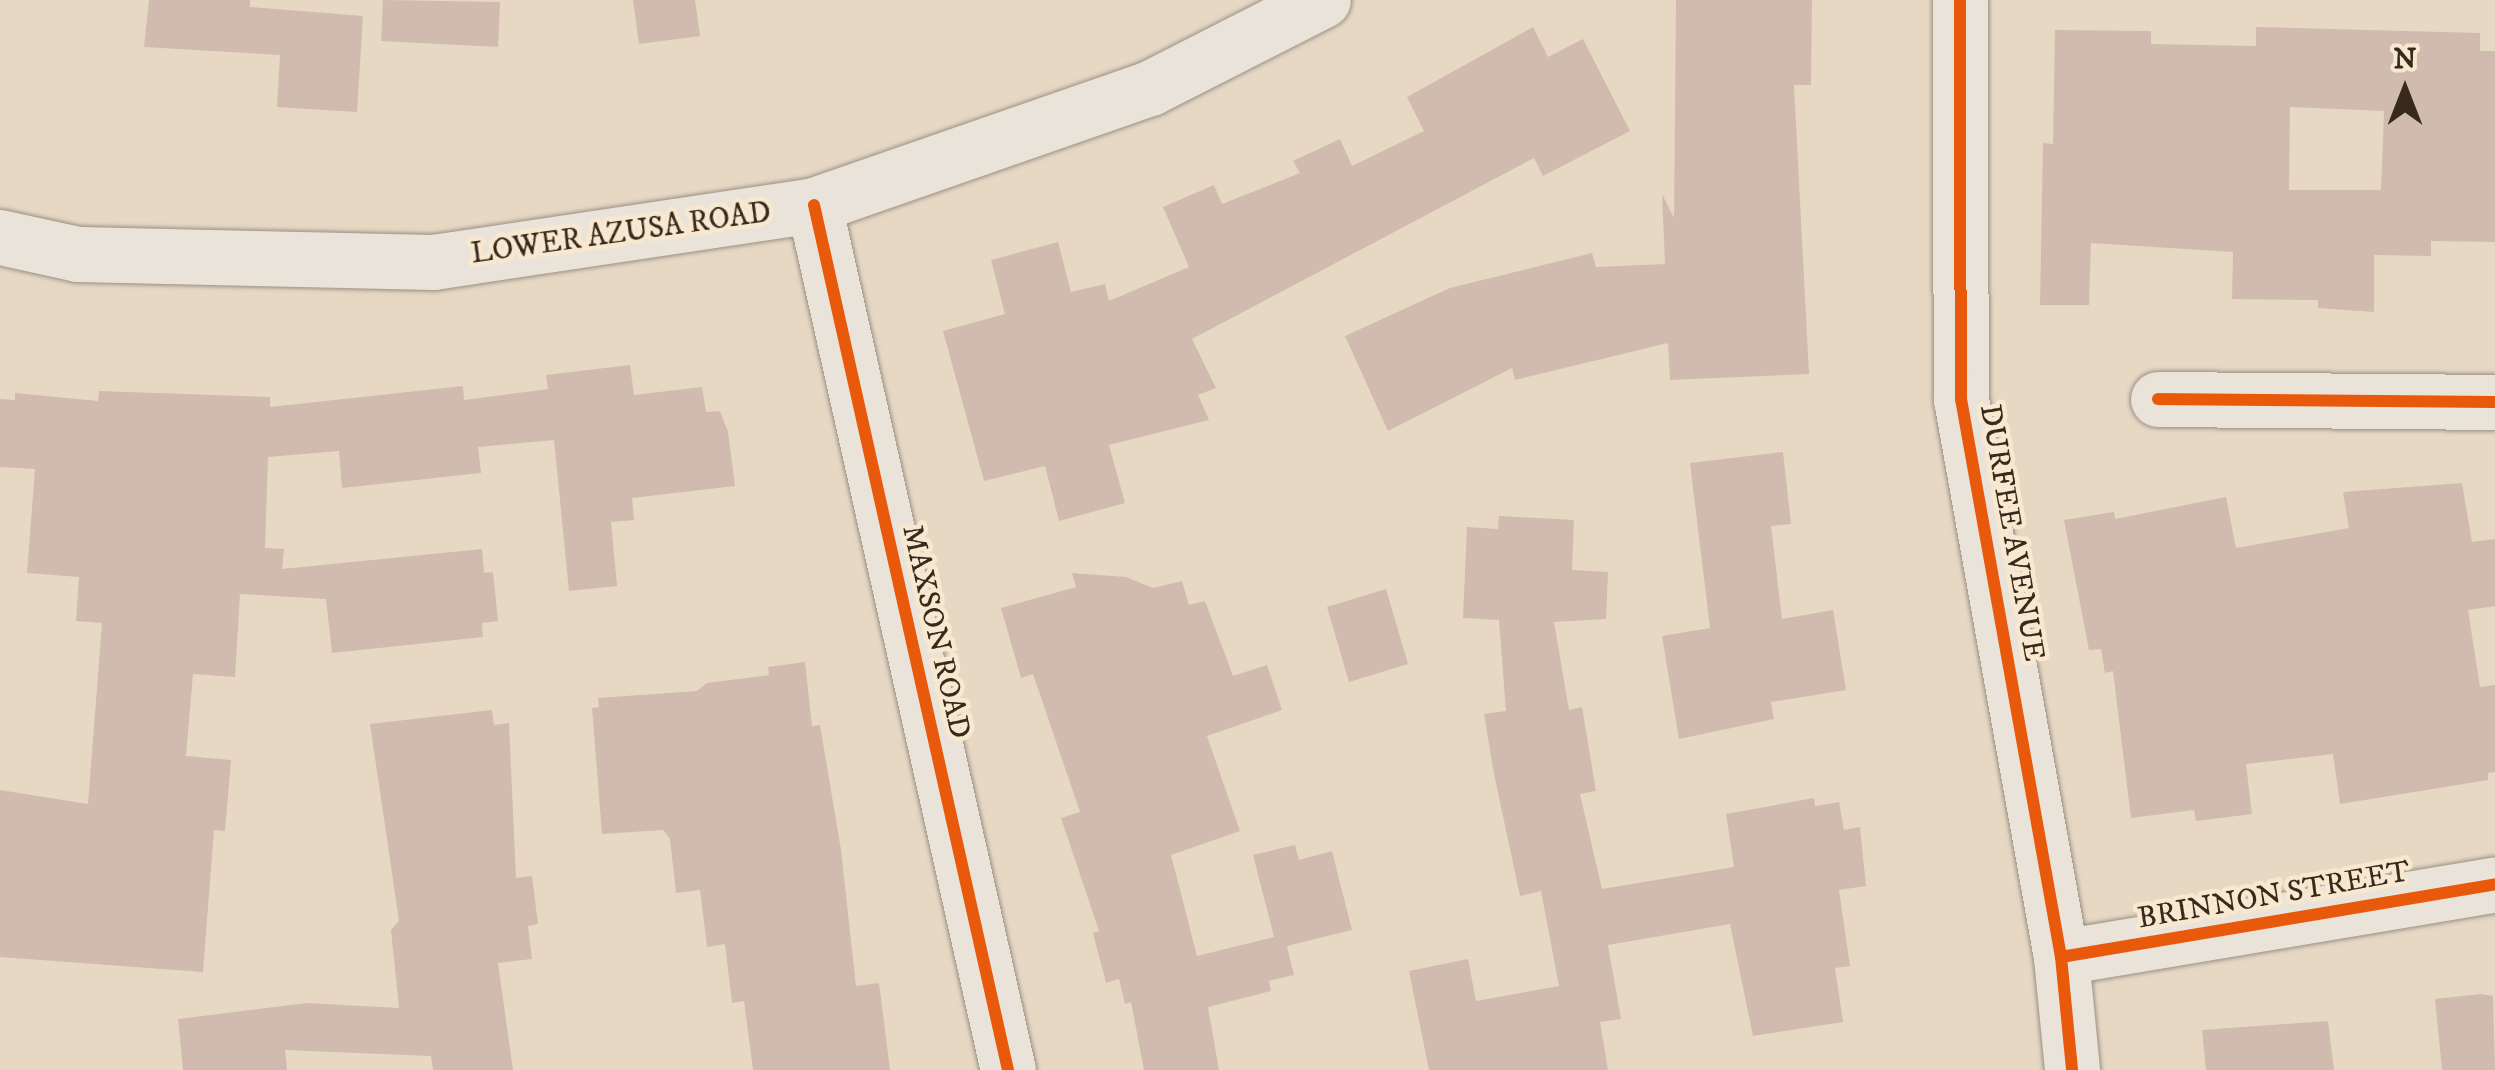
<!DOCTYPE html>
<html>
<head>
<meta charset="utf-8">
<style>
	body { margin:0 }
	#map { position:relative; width:2495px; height:1070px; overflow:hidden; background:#e7d8c4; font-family:"IM FELL DW Pica",serif }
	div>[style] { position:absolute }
	.building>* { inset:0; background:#d0bbae }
	.roads { filter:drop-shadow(0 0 2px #9a9083) drop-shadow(0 0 2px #9a9083) }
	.street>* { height:55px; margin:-27.5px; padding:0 27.5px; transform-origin:27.5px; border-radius:27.5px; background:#eae3d9 }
	.secondary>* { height:55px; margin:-27.5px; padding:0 27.5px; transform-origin:27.5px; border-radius:27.5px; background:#eae3d9 }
	.cycleway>* { height:12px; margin:-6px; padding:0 6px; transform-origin:6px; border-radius:6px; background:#e8590c }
	span { translate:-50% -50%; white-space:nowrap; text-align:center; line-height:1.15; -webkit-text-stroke:9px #f8e8d0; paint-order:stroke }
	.street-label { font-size:30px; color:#372a1d }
	.north { position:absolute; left:2355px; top:40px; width:100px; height:100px; -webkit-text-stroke:8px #f8e8d0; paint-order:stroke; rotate:0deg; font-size:28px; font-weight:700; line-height:40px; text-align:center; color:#372a1d }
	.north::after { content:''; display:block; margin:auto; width:35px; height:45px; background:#372a1d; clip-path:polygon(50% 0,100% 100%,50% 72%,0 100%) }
</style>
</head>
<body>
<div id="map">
	<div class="building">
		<i style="clip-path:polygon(149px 0,250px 0,250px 7px,363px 16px,357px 112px,277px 107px,280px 55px,144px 47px)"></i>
		<i style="clip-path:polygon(383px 0,500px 2px,498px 47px,381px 41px)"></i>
		<i style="clip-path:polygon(633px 0,695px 0,700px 36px,639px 44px)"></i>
		<i style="clip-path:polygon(1676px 0,1812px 0,1811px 85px,1794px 85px,1809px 374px,1670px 380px,1668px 343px,1515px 380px,1512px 368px,1388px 431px,1345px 336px,1450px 288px,1592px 253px,1596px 267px,1665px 264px,1662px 194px,1674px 218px)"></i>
		<i style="clip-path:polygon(1533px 27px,1548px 57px,1583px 39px,1630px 131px,1543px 176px,1534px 158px,1192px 339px,1216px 388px,1198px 395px,1209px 420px,1109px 445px,1125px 503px,1059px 521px,1045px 466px,984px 481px,943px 331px,1005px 314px,991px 260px,1058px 242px,1071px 292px,1105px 284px,1109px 301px,1189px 267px,1163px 207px,1214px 185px,1222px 204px,1300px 173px,1293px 161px,1340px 139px,1352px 166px,1424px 131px,1407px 97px)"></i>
		<i style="clip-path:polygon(evenodd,2256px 27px,2480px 33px,2480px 51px,2495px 51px,2495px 242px,2431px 241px,2431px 256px,2374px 255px,2374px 312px,2318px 308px,2318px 300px,2232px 299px,2233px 252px,2091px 243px,2089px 305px,2040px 305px,2043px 143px,2053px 144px,2055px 30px,2151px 31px,2151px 44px,2256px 46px,2256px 27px,2290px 107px,2384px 111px,2381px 190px,2289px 190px,2290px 107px)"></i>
		<i style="clip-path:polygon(630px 365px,634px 395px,702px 387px,706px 412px,720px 411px,728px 432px,735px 486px,632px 498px,634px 520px,611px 522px,617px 586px,569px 591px,554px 440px,478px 447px,481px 473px,342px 488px,339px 451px,268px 457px,265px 548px,284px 549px,282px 569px,482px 549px,484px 573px,493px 572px,498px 621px,482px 623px,483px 637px,332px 653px,326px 599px,240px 594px,235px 677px,193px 674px,186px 756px,231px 760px,225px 831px,214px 830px,203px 972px,0 957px,0 790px,88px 804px,102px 623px,76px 621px,79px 577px,27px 573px,35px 469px,0 467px,0 399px,15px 400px,15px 393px,98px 401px,99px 391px,270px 397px,270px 407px,463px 386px,464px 400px,548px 389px,546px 375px)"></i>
		<i style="clip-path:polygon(1783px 452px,1791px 524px,1771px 526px,1782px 619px,1833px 610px,1846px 690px,1771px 702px,1774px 719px,1679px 739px,1662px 636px,1710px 628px,1690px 463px)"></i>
		<i style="clip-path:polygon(2462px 483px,2472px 542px,2495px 539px,2495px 606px,2468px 610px,2480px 687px,2495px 685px,2495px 772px,2488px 773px,2488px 780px,2340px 804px,2333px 754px,2246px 764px,2252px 814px,2196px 821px,2194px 810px,2131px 818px,2113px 671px,2105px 673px,2101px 649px,2089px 650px,2064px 520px,2114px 512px,2115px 519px,2226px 497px,2236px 548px,2349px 528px,2343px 492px)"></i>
		<i style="clip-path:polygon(1499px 516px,1574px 520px,1572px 570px,1608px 572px,1606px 619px,1554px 622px,1569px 710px,1582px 707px,1596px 791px,1580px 794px,1602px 889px,1734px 867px,1726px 814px,1814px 798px,1815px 806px,1839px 802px,1844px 830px,1860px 827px,1866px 886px,1839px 890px,1850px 966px,1835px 968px,1843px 1022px,1753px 1036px,1730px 924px,1608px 945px,1621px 1019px,1600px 1022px,1608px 1070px,1429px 1070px,1409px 971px,1468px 959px,1476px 1001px,1559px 986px,1541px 891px,1520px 896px,1494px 774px,1484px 714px,1506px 711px,1499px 620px,1463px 618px,1467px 527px,1498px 529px)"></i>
		<i style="clip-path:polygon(1072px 573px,1126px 577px,1153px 588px,1182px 581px,1189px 605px,1205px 601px,1233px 676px,1267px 665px,1282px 710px,1207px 736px,1240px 831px,1171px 855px,1197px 956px,1274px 937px,1253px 855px,1295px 845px,1299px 860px,1332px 851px,1352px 930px,1287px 946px,1294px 975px,1269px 981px,1271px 991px,1208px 1007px,1219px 1070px,1144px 1070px,1131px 1002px,1125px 1004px,1119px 979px,1106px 983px,1093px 933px,1099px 931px,1061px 818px,1080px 812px,1033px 674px,1021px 678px,1001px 608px,1076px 587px)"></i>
		<i style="clip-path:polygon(1386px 589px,1408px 664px,1349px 682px,1327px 607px)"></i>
		<i style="clip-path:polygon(805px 662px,812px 726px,820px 725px,841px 850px,856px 986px,879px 983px,890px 1070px,753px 1070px,744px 1001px,732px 1003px,725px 944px,707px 947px,700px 890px,676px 893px,670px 839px,663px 830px,602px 834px,592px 708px,599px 707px,598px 698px,697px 691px,707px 683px,769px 675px,768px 667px)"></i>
		<i style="clip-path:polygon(492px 710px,494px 725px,509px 723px,516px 878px,532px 876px,538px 924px,528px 926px,532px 959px,498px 963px,513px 1070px,433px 1070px,431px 1056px,285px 1050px,287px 1070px,183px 1070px,178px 1019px,307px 1003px,399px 1008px,391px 930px,399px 921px,370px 724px)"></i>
		<i style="clip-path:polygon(2481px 994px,2493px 996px,2495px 1070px,2442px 1070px,2435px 999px)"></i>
		<i style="clip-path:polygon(2328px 1021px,2334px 1070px,2206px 1070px,2202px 1030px)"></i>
	</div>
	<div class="roads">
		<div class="street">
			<i style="left:1960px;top:0;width:399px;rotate:89.9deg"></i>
			<i style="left:1961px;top:399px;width:567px;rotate:79.84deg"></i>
			<i style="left:2061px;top:957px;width:114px;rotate:84.4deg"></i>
			<i style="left:2158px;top:399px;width:337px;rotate:0.5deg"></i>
			<i style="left:2061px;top:957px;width:440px;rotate:-9.5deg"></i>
		</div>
		<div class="secondary">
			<i style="left:814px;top:205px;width:886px;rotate:77.36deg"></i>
			<i style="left:0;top:237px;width:80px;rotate:12.3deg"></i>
			<i style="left:78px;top:254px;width:355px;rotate:1.3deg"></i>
			<i style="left:433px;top:262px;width:385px;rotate:-8.5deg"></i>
			<i style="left:814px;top:205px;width:356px;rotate:-19.2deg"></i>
			<i style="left:1150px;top:88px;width:194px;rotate:-27deg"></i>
		</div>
	</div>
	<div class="cycleway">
		<i style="left:1960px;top:0;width:399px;rotate:89.9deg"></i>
		<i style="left:1961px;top:399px;width:567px;rotate:79.84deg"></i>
		<i style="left:2061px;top:957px;width:114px;rotate:84.4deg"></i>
		<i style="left:814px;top:205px;width:886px;rotate:77.36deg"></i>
		<i style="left:2158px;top:399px;width:337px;rotate:0.5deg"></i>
		<i style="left:2061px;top:957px;width:440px;rotate:-9.5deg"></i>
	</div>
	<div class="street-label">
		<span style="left:621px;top:234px;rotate:-8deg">LOWER AZUSA ROAD</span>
		<span style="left:2011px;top:533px;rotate:80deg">DURFEE AVENUE</span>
		<span style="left:935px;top:632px;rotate:77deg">MAXSON ROAD</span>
		<span style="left:2274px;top:896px;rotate:-10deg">BRINNON STREET</span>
	</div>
	<div class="north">N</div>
</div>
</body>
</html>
